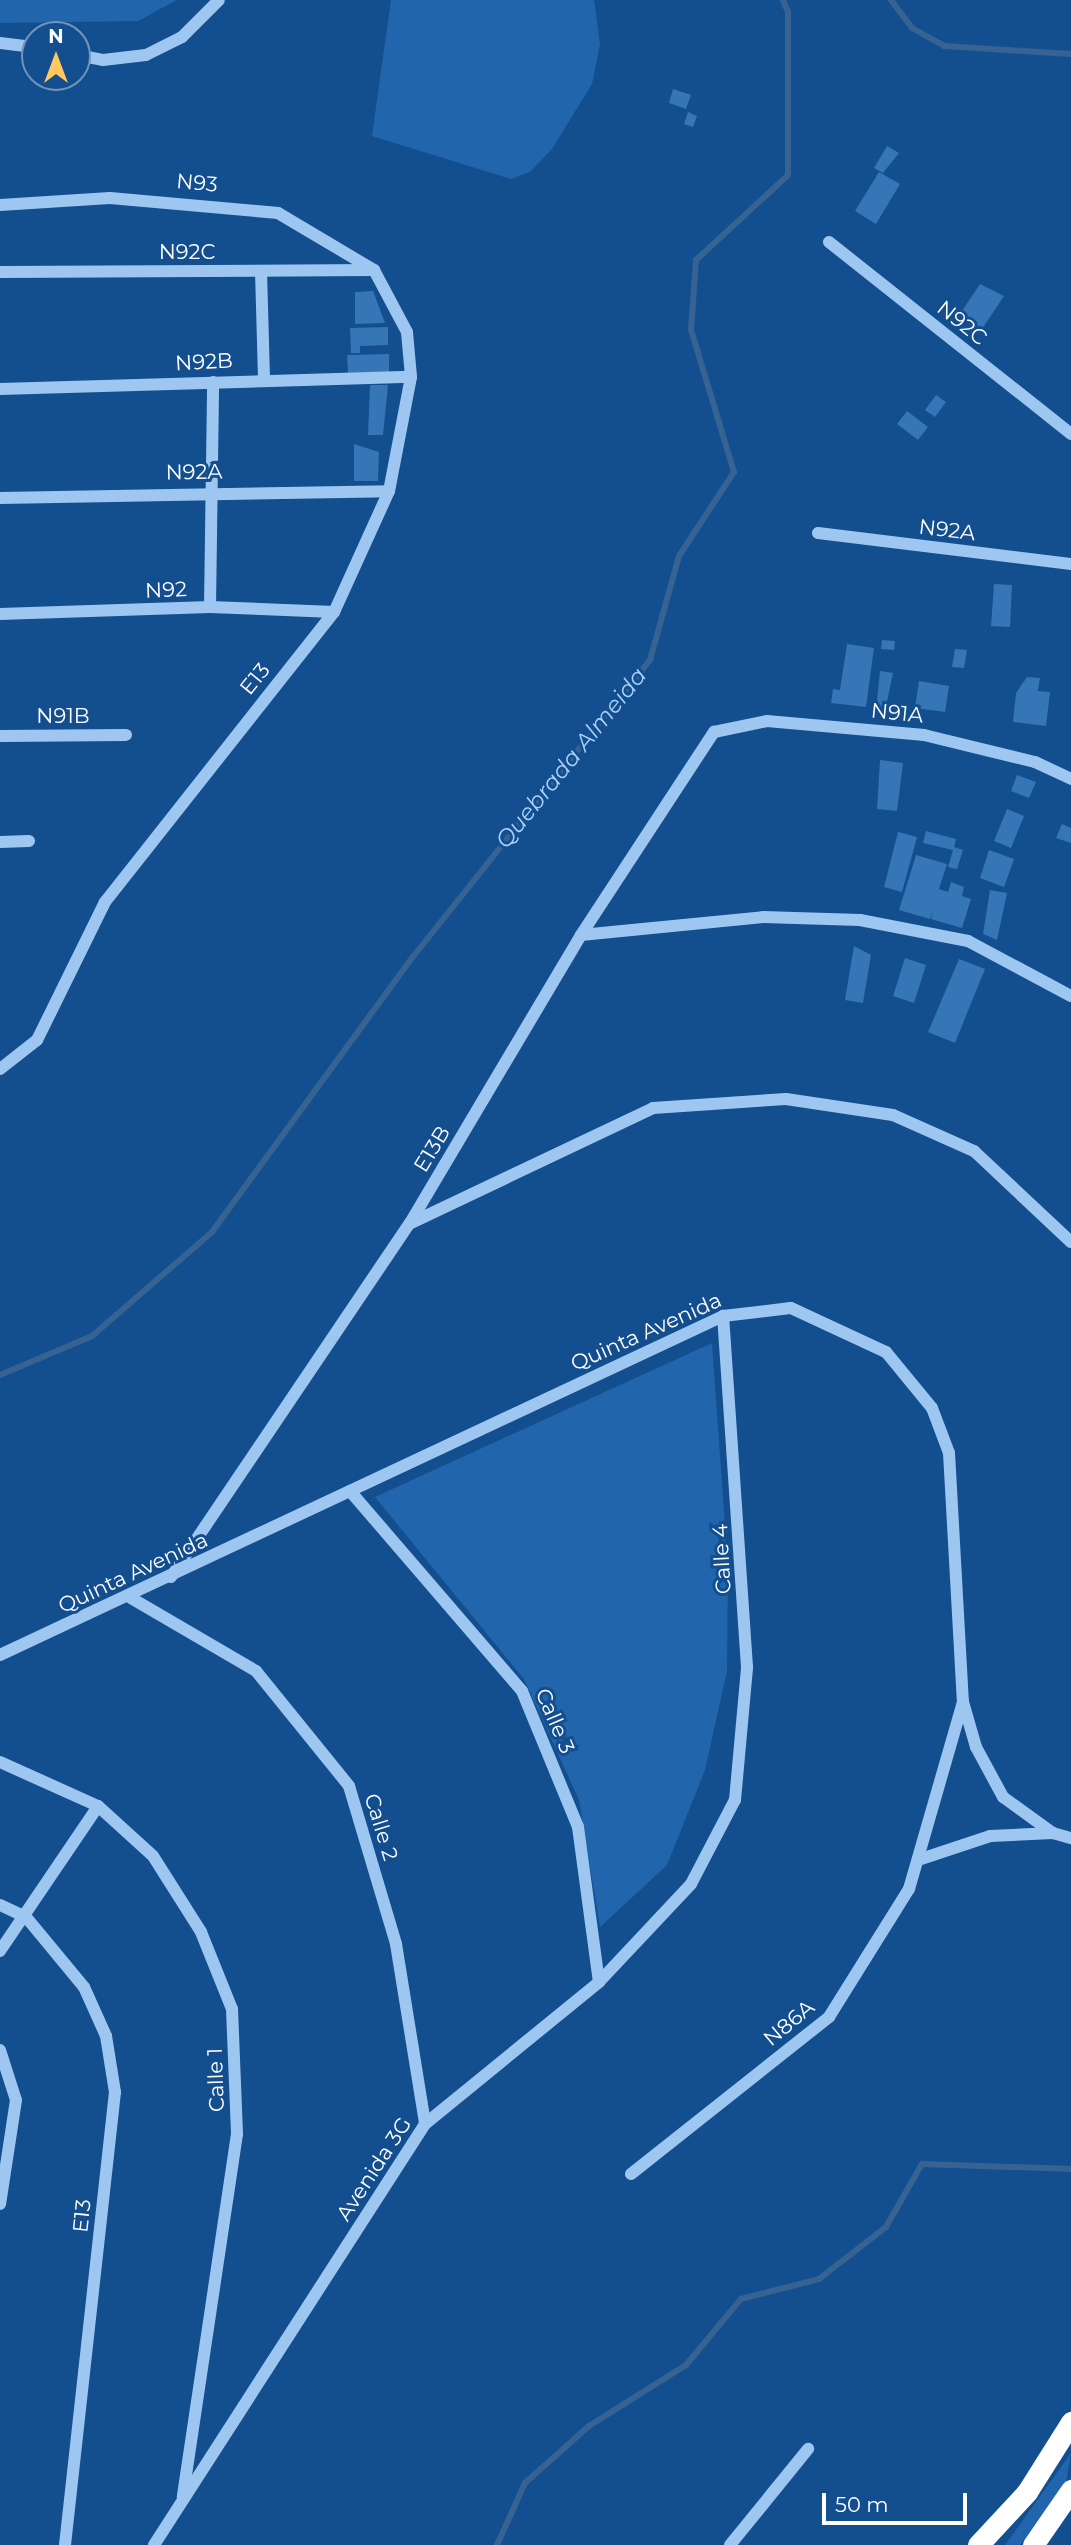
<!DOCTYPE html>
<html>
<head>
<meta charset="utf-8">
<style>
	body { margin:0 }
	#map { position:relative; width:1071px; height:2545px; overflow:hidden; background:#134e8f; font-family:Montserrat,sans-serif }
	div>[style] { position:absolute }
	.green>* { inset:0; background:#2166ac }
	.stream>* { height:6px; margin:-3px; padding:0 3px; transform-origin:3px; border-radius:3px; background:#376393 }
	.building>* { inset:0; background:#3675b6 }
	.minor>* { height:12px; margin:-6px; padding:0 6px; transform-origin:6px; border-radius:6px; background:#9dc7f1 }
	.highway>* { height:21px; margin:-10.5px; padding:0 10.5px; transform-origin:10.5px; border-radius:10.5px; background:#fff }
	span { translate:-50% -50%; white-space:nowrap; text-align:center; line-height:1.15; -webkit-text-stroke:6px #134e8f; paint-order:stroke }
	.street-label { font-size:21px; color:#fff }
	.water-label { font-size:23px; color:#a9d1f9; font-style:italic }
	.north { position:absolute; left:21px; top:21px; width:70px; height:70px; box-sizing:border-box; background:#134e8f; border:2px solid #7195bc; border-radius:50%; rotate:0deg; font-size:19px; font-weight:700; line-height:28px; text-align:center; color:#fff }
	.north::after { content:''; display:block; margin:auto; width:24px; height:32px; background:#ffc95d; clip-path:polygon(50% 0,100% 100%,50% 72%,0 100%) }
	.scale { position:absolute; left:822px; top:2493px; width:145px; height:32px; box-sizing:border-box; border:4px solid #fff; border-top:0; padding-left:9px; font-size:21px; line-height:24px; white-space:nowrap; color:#fff; -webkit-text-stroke:5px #134e8f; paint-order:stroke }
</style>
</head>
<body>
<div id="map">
	<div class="green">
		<i style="clip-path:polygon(0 0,177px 0,138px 21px,0 23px)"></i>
		<i style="clip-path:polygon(391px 0,594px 0,600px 44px,592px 84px,552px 149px,530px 172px,511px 179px,372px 136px)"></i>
		<i style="clip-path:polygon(712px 1343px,728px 1569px,727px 1671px,705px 1770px,667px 1865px,600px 1927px,579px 1800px,524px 1679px,375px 1497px)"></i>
		<i style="clip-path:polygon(1071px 2453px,1066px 2483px,1020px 2545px,1005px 2545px)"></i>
	</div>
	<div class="stream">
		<i style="left:891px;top:0;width:35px;rotate:53deg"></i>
		<i style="left:912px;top:28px;width:37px;rotate:29deg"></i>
		<i style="left:944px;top:46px;width:127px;rotate:3.6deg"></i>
		<i style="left:0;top:1375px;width:100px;rotate:-23deg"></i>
		<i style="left:92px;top:1336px;width:159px;rotate:-40.9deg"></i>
		<i style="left:212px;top:1232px;width:333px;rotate:-53.9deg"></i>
		<i style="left:408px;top:963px;width:388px;rotate:-51.4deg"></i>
		<i style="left:650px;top:660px;width:108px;rotate:-74.4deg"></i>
		<i style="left:679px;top:556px;width:100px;rotate:-56.8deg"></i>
		<i style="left:734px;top:472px;width:148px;rotate:-106.8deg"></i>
		<i style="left:691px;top:330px;width:70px;rotate:-85.9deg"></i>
		<i style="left:696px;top:260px;width:125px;rotate:-42.7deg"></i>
		<i style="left:788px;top:175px;width:163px;rotate:-90deg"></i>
		<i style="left:788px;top:12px;width:13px;rotate:-113deg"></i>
		<i style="left:497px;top:2545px;width:68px;rotate:-65.7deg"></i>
		<i style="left:525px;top:2483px;width:86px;rotate:-41.7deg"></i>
		<i style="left:589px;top:2426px;width:115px;rotate:-32.2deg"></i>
		<i style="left:686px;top:2365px;width:86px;rotate:-50.2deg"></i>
		<i style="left:741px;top:2299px;width:81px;rotate:-14.4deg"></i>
		<i style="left:819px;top:2279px;width:85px;rotate:-37.8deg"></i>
		<i style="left:886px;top:2227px;width:73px;rotate:-60.3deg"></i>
		<i style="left:922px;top:2164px;width:149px;rotate:1.9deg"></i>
	</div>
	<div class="building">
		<i style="clip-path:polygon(673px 89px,691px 95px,686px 109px,669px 103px)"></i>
		<i style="clip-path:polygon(688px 112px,697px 116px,693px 127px,684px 124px)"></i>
		<i style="clip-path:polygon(887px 146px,899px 153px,883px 173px,874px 168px)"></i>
		<i style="clip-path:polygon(879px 172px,900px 184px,876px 224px,855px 211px)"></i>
		<i style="clip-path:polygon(980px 284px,1004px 296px,980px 332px,958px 317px)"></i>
		<i style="clip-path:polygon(373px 291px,385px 323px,355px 324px,355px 292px)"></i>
		<i style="clip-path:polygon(388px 327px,388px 345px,360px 346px,360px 353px,351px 353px,350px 328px)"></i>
		<i style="clip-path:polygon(389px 354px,389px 372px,348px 373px,347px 355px)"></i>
		<i style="clip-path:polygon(370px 385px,388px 385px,383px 435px,368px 435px)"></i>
		<i style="clip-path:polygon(936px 395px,946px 402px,935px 417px,925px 410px)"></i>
		<i style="clip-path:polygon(907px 411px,928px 427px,918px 440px,897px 424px)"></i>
		<i style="clip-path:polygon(354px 444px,379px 452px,378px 481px,354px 481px)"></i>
		<i style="clip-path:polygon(994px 584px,1012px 585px,1010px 627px,991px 626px)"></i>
		<i style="clip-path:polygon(882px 640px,895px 641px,894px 650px,881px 649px)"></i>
		<i style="clip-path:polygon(847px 644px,874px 648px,866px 707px,831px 703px,833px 689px,840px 690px)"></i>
		<i style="clip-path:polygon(955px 649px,967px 650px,964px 668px,952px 667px)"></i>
		<i style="clip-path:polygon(880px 671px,893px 673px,885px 711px,876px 711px)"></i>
		<i style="clip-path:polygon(1027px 677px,1040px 678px,1038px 691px,1050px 692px,1046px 726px,1013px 722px,1016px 693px)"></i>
		<i style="clip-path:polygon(919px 681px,949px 686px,945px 712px,915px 708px)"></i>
		<i style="clip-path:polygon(880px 760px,903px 763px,897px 811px,877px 809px)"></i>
		<i style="clip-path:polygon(1017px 775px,1036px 782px,1029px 798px,1011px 791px)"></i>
		<i style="clip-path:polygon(1007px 809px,1024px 816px,1011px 848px,994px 841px)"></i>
		<i style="clip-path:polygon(1062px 824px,1071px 828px,1071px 843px,1056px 838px)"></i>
		<i style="clip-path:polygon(926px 831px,956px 839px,954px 847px,963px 850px,957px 869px,948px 867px,953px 850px,923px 843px)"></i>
		<i style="clip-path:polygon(898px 832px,917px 837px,902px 892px,884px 887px)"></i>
		<i style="clip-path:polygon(989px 850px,1014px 859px,1004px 887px,980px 878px)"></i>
		<i style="clip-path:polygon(916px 855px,947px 864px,939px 889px,948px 892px,951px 882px,964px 887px,962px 896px,971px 899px,962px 928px,931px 919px,933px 910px,930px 919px,899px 910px)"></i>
		<i style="clip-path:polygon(990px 890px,1007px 893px,997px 940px,983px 934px)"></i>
		<i style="clip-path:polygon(854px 946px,871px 955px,863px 1003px,845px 1000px)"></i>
		<i style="clip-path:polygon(905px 958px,926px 965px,914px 1003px,893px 996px)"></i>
		<i style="clip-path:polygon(959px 959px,985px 969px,955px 1043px,928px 1032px)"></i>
	</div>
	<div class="minor">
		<i style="left:0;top:43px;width:35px;rotate:7deg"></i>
		<i style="left:77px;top:55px;width:26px;rotate:11deg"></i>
		<i style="left:103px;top:60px;width:43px;rotate:-6.6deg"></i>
		<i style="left:146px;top:55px;width:40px;rotate:-26.6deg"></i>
		<i style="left:182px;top:37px;width:52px;rotate:-45deg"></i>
		<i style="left:0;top:205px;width:110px;rotate:-3.6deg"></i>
		<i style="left:110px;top:198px;width:169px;rotate:5.1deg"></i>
		<i style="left:278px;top:213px;width:112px;rotate:30.7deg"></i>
		<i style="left:374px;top:270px;width:70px;rotate:62deg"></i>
		<i style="left:407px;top:332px;width:45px;rotate:84.9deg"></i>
		<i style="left:411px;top:377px;width:116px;rotate:100.9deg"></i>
		<i style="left:389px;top:491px;width:133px;rotate:114.4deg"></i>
		<i style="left:334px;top:612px;width:370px;rotate:128.3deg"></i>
		<i style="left:105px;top:902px;width:154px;rotate:116.2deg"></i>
		<i style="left:37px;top:1040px;width:47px;rotate:141.9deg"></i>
		<i style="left:829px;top:242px;width:309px;rotate:38.4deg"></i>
		<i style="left:261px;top:271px;width:107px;rotate:88.4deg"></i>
		<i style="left:0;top:272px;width:374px;rotate:-0.3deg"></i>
		<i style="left:0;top:389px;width:411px;rotate:-1.7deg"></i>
		<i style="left:0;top:498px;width:389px;rotate:-1deg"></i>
		<i style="left:818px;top:533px;width:255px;rotate:7deg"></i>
		<i style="left:210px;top:607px;width:225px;rotate:-89.2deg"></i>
		<i style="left:0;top:614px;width:210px;rotate:-1.9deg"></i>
		<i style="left:210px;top:607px;width:124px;rotate:2.3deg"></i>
		<i style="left:0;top:736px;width:126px;rotate:-0.5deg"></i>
		<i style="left:0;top:842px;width:29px;rotate:-2deg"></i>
		<i style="left:581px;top:935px;width:183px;rotate:-5.6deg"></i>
		<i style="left:763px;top:917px;width:97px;rotate:1.8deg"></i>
		<i style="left:860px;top:920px;width:110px;rotate:11deg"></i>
		<i style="left:968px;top:941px;width:117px;rotate:28.1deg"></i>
		<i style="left:411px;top:1223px;width:268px;rotate:-25.4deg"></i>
		<i style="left:653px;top:1108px;width:133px;rotate:-3.9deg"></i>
		<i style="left:786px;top:1099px;width:108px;rotate:8.5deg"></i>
		<i style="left:893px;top:1115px;width:89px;rotate:24deg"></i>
		<i style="left:974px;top:1151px;width:133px;rotate:43.2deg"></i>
		<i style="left:350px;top:1491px;width:264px;rotate:49.3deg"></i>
		<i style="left:522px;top:1691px;width:147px;rotate:67.6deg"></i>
		<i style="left:578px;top:1827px;width:156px;rotate:82.3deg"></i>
		<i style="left:171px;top:1577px;width:427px;rotate:-56deg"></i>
		<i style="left:410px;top:1223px;width:335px;rotate:-59.3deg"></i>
		<i style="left:581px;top:935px;width:243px;rotate:-56.8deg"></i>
		<i style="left:714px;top:732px;width:54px;rotate:-11.7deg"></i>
		<i style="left:767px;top:721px;width:158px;rotate:5.1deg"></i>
		<i style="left:924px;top:735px;width:114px;rotate:13.7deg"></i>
		<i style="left:1035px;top:762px;width:40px;rotate:25deg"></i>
		<i style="left:131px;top:1598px;width:145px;rotate:30.3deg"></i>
		<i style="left:256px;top:1671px;width:148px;rotate:51deg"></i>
		<i style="left:349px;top:1786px;width:165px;rotate:73.4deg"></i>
		<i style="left:396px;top:1944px;width:182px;rotate:80.8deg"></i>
		<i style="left:0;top:1655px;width:799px;rotate:-25.12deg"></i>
		<i style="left:723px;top:1316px;width:68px;rotate:-6.7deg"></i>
		<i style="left:791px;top:1308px;width:105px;rotate:24.9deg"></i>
		<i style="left:886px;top:1352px;width:72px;rotate:50.6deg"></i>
		<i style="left:932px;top:1408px;width:48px;rotate:69.3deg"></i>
		<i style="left:949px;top:1453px;width:249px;rotate:86.8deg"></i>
		<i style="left:963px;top:1702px;width:47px;rotate:73.9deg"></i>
		<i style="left:976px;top:1747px;width:57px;rotate:61.6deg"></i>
		<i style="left:1003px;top:1797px;width:62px;rotate:35.8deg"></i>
		<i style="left:1053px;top:1833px;width:19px;rotate:16deg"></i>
		<i style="left:0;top:1762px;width:107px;rotate:24.2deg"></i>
		<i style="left:98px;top:1806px;width:74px;rotate:42.3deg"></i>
		<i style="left:153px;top:1856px;width:90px;rotate:57.7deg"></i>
		<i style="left:201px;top:1932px;width:83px;rotate:68.1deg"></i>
		<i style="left:232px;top:2009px;width:125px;rotate:87.7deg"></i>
		<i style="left:237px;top:2134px;width:367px;rotate:98.5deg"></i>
		<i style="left:921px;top:1859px;width:73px;rotate:-18.4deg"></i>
		<i style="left:990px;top:1836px;width:63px;rotate:-2.7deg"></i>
		<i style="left:0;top:1905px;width:29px;rotate:25deg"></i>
		<i style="left:26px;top:1917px;width:91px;rotate:50.4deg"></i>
		<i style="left:84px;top:1987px;width:54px;rotate:65.8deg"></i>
		<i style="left:106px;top:2036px;width:57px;rotate:80.9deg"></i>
		<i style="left:115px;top:2092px;width:456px;rotate:96.3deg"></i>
		<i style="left:0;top:1951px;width:175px;rotate:-55.9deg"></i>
		<i style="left:0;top:2050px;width:52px;rotate:72.3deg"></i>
		<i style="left:16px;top:2100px;width:105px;rotate:98.7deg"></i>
		<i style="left:631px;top:2174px;width:253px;rotate:-38.4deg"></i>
		<i style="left:829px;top:2017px;width:151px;rotate:-58deg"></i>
		<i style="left:909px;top:1889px;width:195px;rotate:-73.9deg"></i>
		<i style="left:154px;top:2545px;width:501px;rotate:-57.23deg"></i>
		<i style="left:425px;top:2124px;width:225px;rotate:-39.2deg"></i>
		<i style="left:599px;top:1982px;width:134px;rotate:-46.8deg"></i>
		<i style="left:691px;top:1884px;width:95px;rotate:-62.4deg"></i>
		<i style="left:735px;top:1800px;width:134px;rotate:-84.8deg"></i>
		<i style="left:747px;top:1667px;width:352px;rotate:-93.9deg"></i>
		<i style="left:730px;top:2545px;width:124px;rotate:-50.9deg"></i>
	</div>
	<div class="highway">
		<i style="left:978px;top:2545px;width:72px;rotate:-47.2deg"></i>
		<i style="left:1027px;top:2492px;width:83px;rotate:-57.8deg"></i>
		<i style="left:1033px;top:2545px;width:67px;rotate:-55.4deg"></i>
	</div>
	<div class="street-label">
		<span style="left:197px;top:183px;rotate:5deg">N93</span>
		<span style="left:187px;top:252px">N92C</span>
		<span style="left:962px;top:323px;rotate:39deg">N92C</span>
		<span style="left:204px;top:362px;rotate:-3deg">N92B</span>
		<span style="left:194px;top:472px;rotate:-1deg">N92A</span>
		<span style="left:947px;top:530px;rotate:7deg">N92A</span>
		<span style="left:166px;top:590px;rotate:-2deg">N92</span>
		<span style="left:255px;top:679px;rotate:-51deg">E13</span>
		<span style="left:897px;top:713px;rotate:6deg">N91A</span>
		<span style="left:63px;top:716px">N91B</span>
		<span style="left:432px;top:1149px;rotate:-59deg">E13B</span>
		<span style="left:646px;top:1332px;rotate:-24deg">Quinta Avenida</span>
		<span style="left:722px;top:1559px;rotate:-93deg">Calle 4</span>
		<span style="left:133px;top:1573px;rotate:-25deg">Quinta Avenida</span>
		<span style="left:555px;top:1721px;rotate:67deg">Calle 3</span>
		<span style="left:381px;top:1827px;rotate:73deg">Calle 2</span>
		<span style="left:789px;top:2023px;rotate:-40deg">N86A</span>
		<span style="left:216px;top:2080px;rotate:-92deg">Calle 1</span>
		<span style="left:374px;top:2169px;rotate:-57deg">Avenida 3G</span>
		<span style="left:82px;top:2216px;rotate:-84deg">E13</span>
	</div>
	<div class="water-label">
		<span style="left:571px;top:758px;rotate:-51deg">Quebrada Almeida</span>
	</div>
	<div class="north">N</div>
	<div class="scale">50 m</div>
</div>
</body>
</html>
